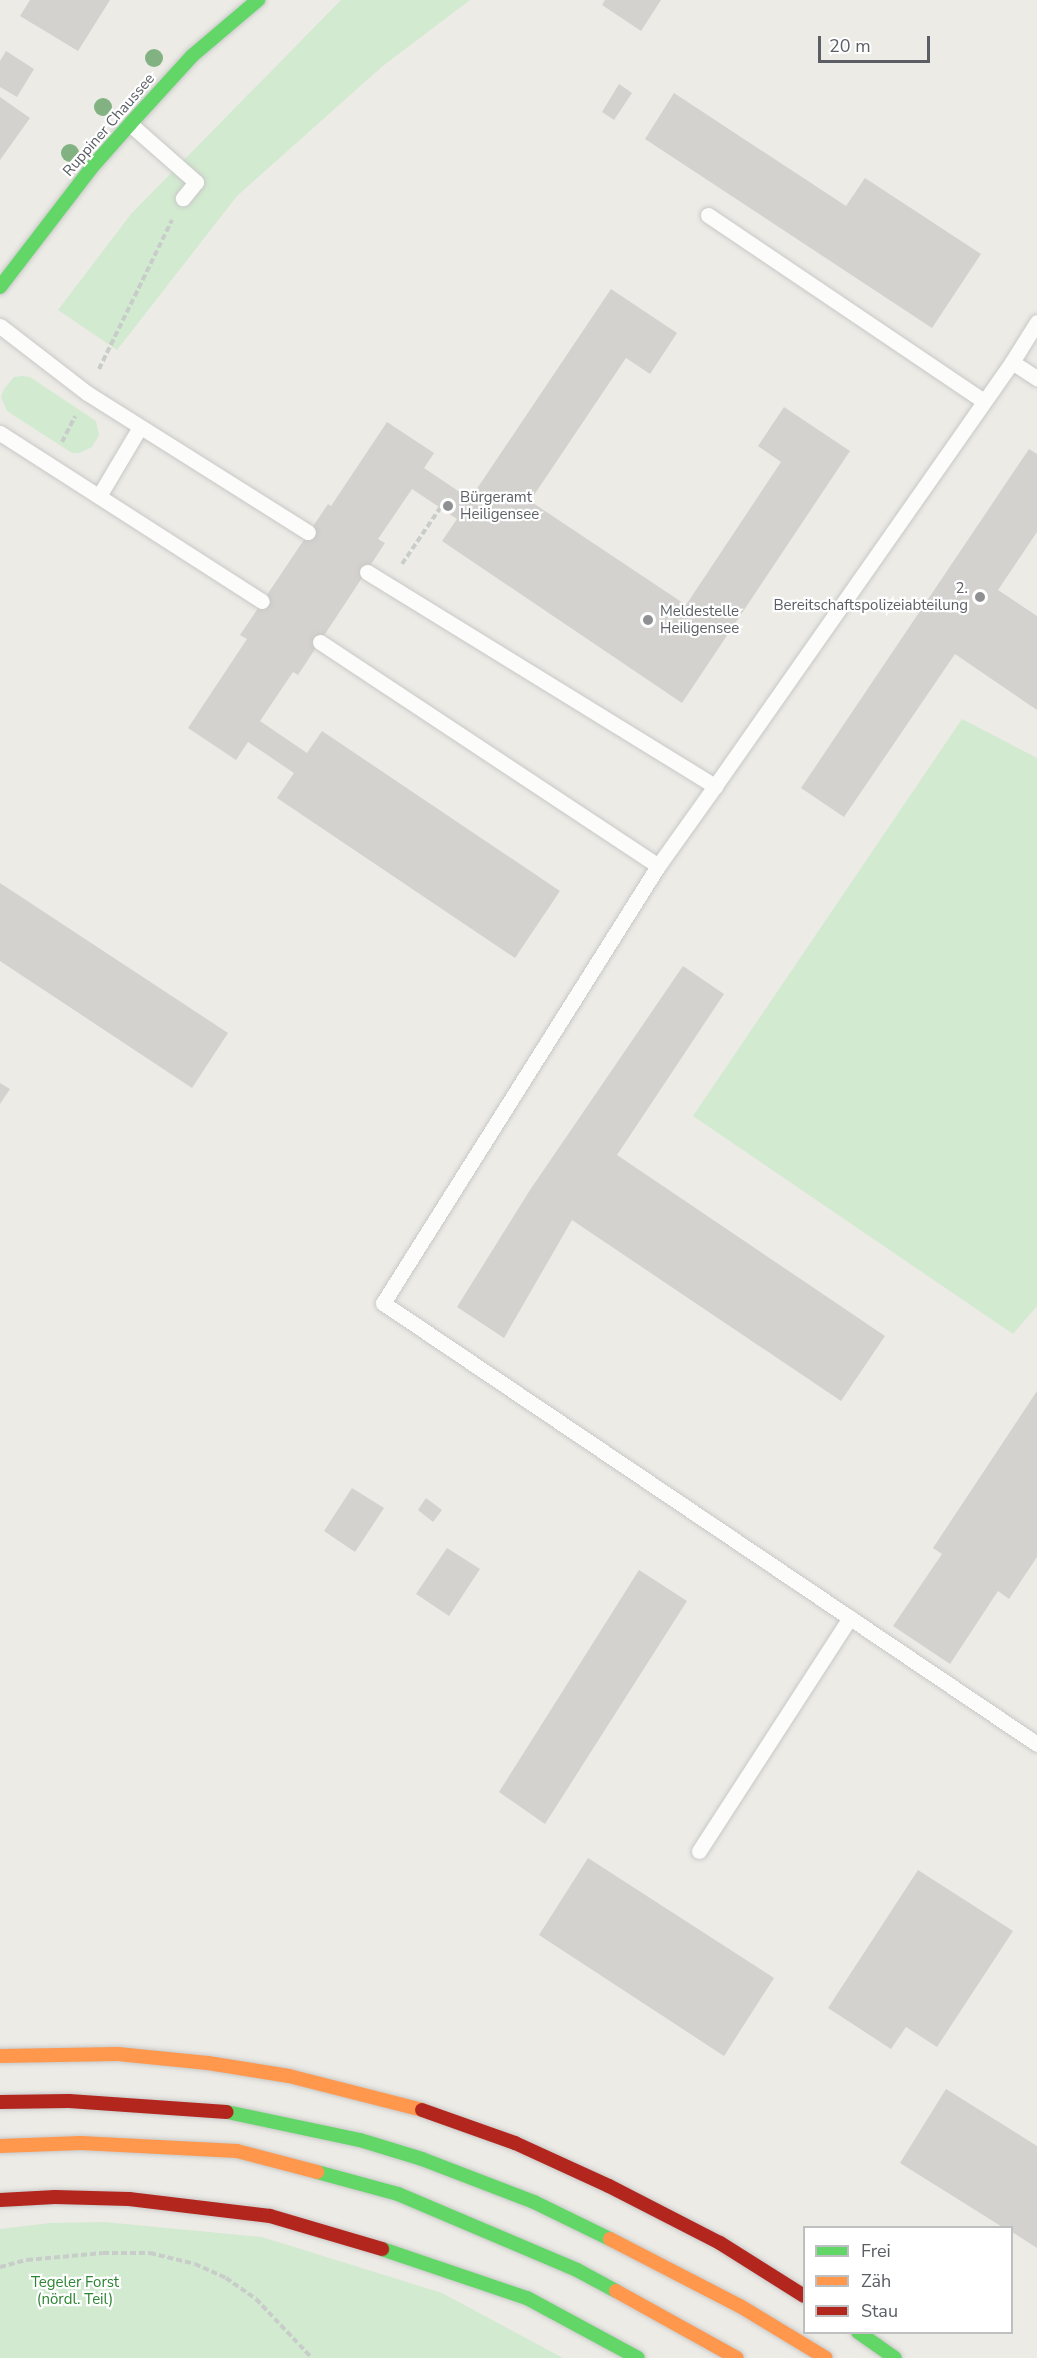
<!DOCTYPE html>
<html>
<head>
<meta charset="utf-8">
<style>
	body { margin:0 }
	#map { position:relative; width:1037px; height:2358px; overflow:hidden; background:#ecebe6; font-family:"Nunito Sans",sans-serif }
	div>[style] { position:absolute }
	.green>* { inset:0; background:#d2ead0 }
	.building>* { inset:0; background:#d3d2cf }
	.path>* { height:4px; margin-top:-2px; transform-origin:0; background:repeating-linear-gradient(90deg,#c8cdca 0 6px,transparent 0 9px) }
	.roads { filter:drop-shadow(0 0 2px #c8c8c7) drop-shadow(0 0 2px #c8c8c7) }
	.lane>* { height:15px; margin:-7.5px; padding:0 7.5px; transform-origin:7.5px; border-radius:7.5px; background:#fcfcfb }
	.fast>* { height:14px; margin:-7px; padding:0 7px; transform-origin:7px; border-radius:7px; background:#63d668 }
	.slow>* { height:14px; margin:-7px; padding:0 7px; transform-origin:7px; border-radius:7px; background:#ff974d }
	.jam>* { height:14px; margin:-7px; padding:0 7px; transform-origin:7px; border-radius:7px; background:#b3261e }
	.trees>* { width:18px; height:18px; margin:-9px; border-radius:50%; background:#82b282 }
	.dots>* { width:16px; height:16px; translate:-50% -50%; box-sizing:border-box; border:3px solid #fff; border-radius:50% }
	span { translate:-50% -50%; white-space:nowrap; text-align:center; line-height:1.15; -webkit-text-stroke:4.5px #fff; paint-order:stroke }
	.street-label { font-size:15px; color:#5b5f65 }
	.poi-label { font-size:15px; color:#5b5f65 }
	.left { translate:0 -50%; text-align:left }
	.right { translate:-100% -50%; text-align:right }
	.park-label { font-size:15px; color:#2b8431 }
	.legend { position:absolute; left:803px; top:2226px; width:210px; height:108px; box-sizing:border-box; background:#fff; border:2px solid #bdbfc1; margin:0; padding:8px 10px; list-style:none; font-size:18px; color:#5b5f65 }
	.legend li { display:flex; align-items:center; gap:12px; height:30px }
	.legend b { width:30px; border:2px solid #bdbfc1 }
	.scale { position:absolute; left:818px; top:36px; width:112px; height:27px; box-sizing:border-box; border:3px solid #5b5f65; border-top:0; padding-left:8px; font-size:18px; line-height:21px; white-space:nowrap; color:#5b5f65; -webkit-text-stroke:4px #fff; paint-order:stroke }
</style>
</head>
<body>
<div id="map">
	<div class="green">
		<i style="clip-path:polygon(341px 0,470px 0,384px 65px,237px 196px,117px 350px,58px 310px,131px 214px)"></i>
		<i style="clip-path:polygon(22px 376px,30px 377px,96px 421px,99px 435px,92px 447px,79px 453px,72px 453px,7px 411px,1px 397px,4px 389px,14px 377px)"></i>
		<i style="clip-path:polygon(962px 719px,1037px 758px,1037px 1306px,1013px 1334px,693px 1116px)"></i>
		<i style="clip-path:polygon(104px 2222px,262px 2237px,442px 2293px,563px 2358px,0 2358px,0 2229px,50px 2223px)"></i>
	</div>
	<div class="building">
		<i style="clip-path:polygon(30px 0,110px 0,78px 51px,20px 16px)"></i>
		<i style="clip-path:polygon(605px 0,661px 0,641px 31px,602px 5px)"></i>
		<i style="clip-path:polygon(6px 51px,34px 69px,17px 97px,0 87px,0 61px)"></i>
		<i style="clip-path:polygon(619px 84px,632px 93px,614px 120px,602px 112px)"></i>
		<i style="clip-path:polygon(674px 93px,846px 206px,865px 178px,981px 254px,932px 328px,645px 139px)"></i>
		<i style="clip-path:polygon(0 97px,30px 118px,0 160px)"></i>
		<i style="clip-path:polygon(611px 289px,677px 333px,650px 374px,626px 358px,530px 501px,686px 605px,781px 462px,758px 446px,784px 407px,850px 451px,682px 703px,442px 541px,457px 519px,412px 489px,378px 539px,385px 543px,298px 675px,293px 672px,260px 721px,307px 753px,322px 731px,560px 891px,515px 958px,277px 798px,294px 773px,248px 742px,236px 760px,188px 728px,247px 639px,240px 635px,328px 504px,331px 506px,387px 422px,434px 453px,424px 468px,470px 499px)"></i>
		<i style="clip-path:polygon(1029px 449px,1037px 454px,1037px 532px,998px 590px,1037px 616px,1037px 710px,955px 654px,844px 817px,801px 788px)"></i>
		<i style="clip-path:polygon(0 883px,228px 1033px,192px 1088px,0 961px)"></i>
		<i style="clip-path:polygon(683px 966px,724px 994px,617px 1155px,885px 1336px,841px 1401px,572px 1220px,504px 1338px,457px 1307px,530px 1190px)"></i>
		<i style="clip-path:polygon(0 1083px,10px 1089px,0 1104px)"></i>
		<i style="clip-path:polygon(1037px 1391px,1037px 1557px,1009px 1599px,998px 1591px,950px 1664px,893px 1626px,942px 1554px,933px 1548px)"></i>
		<i style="clip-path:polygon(352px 1488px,384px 1508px,355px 1552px,324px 1531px)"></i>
		<i style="clip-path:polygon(426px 1498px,442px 1510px,433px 1522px,418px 1510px)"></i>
		<i style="clip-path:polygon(447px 1548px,480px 1569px,449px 1616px,416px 1594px)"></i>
		<i style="clip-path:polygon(639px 1570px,687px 1601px,545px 1824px,499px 1792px)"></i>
		<i style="clip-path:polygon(588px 1858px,774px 1978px,724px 2056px,539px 1935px)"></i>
		<i style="clip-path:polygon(918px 1870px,1013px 1931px,937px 2047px,906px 2027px,891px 2049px,828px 2008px)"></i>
		<i style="clip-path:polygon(946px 2089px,1037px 2146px,1037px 2248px,1012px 2232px,1012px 2228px,1004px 2228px,900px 2163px)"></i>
	</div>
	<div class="path">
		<i style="left:99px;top:369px;width:166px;rotate:-63.9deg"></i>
		<i style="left:62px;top:442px;width:29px;rotate:-63deg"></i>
		<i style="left:402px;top:564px;width:68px;rotate:-55.8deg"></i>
		<i style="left:0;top:2267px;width:28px;rotate:-15deg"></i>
		<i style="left:27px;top:2260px;width:76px;rotate:-5.3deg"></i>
		<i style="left:103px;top:2253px;width:47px"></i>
		<i style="left:150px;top:2253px;width:46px;rotate:13.7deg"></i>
		<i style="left:195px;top:2264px;width:34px;rotate:24deg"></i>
		<i style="left:226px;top:2278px;width:37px;rotate:35deg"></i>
		<i style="left:256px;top:2299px;width:81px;rotate:46.5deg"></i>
	</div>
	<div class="roads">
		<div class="lane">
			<i style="left:130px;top:124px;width:88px;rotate:41.3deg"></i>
			<i style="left:196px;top:182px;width:21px;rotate:129deg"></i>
			<i style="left:708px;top:215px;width:333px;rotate:34deg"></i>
			<i style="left:0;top:326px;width:110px;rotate:37.6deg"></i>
			<i style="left:87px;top:393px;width:261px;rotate:32.2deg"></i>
			<i style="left:1012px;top:362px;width:47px;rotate:-58deg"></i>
			<i style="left:0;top:433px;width:311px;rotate:32.7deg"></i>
			<i style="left:99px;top:496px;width:80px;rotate:-59.3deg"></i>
			<i style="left:367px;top:572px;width:409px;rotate:31.6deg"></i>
			<i style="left:715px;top:786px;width:518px;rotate:-54.99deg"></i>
			<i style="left:1012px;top:362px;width:30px;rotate:33deg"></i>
			<i style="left:320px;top:642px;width:405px;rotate:33.5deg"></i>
			<i style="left:658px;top:866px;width:516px;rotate:122.18deg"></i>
			<i style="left:383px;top:1303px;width:789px;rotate:33.99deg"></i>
			<i style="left:658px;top:866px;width:98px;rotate:-54.5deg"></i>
			<i style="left:699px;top:1851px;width:278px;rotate:-57.1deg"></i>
		</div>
		<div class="fast">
			<i style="left:0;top:287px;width:151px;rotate:-52.5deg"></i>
			<i style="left:92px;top:167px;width:57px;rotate:-48.5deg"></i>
			<i style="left:130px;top:124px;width:92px;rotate:-47.6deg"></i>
			<i style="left:192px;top:56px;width:87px;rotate:-40.3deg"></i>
			<i style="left:227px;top:2112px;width:136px;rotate:11.9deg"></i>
			<i style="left:360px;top:2140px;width:65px;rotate:17deg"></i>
			<i style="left:422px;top:2159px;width:120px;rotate:21deg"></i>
			<i style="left:534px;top:2202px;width:85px;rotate:26deg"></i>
			<i style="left:317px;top:2172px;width:84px;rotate:15.2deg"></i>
			<i style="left:398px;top:2194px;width:194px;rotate:23deg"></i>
			<i style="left:577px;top:2270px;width:44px;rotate:28.3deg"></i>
			<i style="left:382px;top:2249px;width:153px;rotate:18.7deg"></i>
			<i style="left:527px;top:2298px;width:126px;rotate:28.4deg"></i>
			<i style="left:858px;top:2332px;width:45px;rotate:35.1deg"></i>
		</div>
		<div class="slow">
			<i style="left:0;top:2056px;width:118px;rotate:-1deg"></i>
			<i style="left:118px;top:2054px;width:90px;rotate:5.7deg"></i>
			<i style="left:208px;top:2063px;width:82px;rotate:9.1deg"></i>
			<i style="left:289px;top:2076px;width:137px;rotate:14.3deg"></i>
			<i style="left:0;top:2146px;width:81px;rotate:-2.1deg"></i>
			<i style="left:81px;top:2143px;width:156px;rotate:2.9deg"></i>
			<i style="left:237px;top:2151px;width:83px;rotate:14.7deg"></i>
			<i style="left:610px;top:2239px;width:146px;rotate:27.3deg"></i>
			<i style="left:740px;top:2306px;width:100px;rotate:31.2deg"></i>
			<i style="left:616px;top:2291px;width:138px;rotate:29deg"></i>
		</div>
		<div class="jam">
			<i style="left:0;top:2102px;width:69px;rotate:-0.8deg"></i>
			<i style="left:69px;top:2101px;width:158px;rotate:4deg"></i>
			<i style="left:422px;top:2110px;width:99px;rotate:19.5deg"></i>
			<i style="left:515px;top:2143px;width:103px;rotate:24.6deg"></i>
			<i style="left:609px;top:2186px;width:125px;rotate:27.2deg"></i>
			<i style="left:720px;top:2243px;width:99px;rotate:32.2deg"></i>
			<i style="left:0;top:2200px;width:55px;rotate:-3.1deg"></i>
			<i style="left:55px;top:2197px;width:74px;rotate:1.5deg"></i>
			<i style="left:129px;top:2199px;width:142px;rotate:6.9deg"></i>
			<i style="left:270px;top:2216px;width:117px;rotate:16.4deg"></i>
		</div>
	</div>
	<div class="trees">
		<i style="left:154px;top:58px"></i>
		<i style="left:103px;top:107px"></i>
		<i style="left:70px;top:153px"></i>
	</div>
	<div class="dots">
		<i style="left:448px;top:506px;background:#8e9092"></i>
		<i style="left:980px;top:597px;background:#8e9092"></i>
		<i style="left:648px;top:620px;background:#8e9092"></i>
	</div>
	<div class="street-label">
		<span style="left:109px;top:125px;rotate:-49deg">Ruppiner Chaussee</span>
	</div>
	<div class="poi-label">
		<span class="left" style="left:460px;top:506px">Bürgeramt<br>Heiligensee</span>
		<span class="right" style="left:968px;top:597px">2.<br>Bereitschaftspolizeiabteilung</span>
		<span class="left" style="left:660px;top:620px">Meldestelle<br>Heiligensee</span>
	</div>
	<div class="park-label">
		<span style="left:75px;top:2291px">Tegeler Forst<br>(nördl. Teil)</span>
	</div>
	<ul class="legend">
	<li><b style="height:8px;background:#63d668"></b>Frei</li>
	<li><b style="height:8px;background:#ff974d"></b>Zäh</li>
	<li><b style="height:8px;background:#b3261e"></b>Stau</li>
	</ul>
	<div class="scale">20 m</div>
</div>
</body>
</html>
